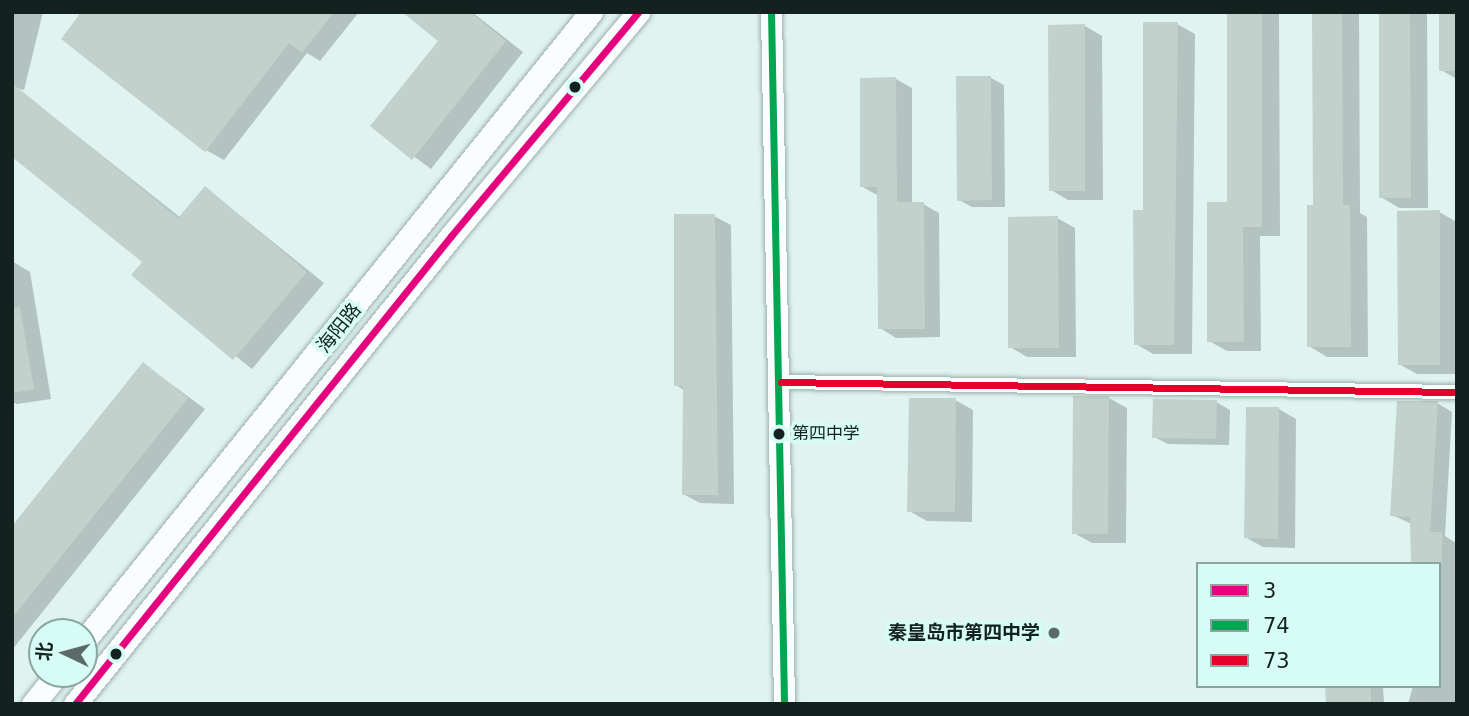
<!DOCTYPE html>
<html>
<head>
<meta charset="utf-8">
<style>
	body { margin:0 }
	#map { position:relative; width:1469px; height:716px; overflow:hidden; background:#dff4f0; font-family:"DejaVu Sans","Noto Sans SC",sans-serif }
	div>[style] { position:absolute }
	.shadow>* { inset:0; background:#0003 }
	.building>* { inset:0; background:#c2d1cc }
	.roads { filter:drop-shadow(0 0 2px #9eaeab) drop-shadow(0 0 2px #9eaeab) }
	.street>* { height:14px; margin:-7px; padding:0 7px; transform-origin:7px; border-radius:7px; background:#fafdfd }
	.secondary>* { height:21px; margin:-10.5px; padding:0 10.5px; transform-origin:10.5px; border-radius:10.5px; background:#fafdfd }
	.primary>* { height:23px; margin:-11.5px; padding:0 11.5px; transform-origin:11.5px; border-radius:11.5px; background:#fafdfd }
	.bus-1>* { height:7px; margin:-3.5px; padding:0 3.5px; transform-origin:3.5px; border-radius:3.5px; background:#e5007d }
	.bus-2>* { height:7px; margin:-3.5px; padding:0 3.5px; transform-origin:3.5px; border-radius:3.5px; background:#00a651 }
	.bus-3>* { height:7px; margin:-3.5px; padding:0 3.5px; transform-origin:3.5px; border-radius:3.5px; background:#e4002b }
	.dots>* { width:19px; height:19px; translate:-50% -50%; box-sizing:border-box; border:4px solid #d7fcf5; border-radius:50% }
	span { translate:-50% -50%; white-space:nowrap; text-align:center; line-height:1.15; -webkit-text-stroke:7px #d7fcf5; paint-order:stroke }
	.bus-label { font-size:17px; color:#14221f }
	.left { translate:0 -50%; text-align:left }
	.street-label { font-size:19px; color:#14221f }
	.poi-label { font-size:19px; color:#14221f; font-weight:700 }
	.right { translate:-100% -50%; text-align:right }
	.frame { position:absolute; inset:0; border:14px solid #14221f; pointer-events:none }
	.legend { position:absolute; left:1196px; top:562px; width:245px; height:126px; box-sizing:border-box; background:#d7fcf5; border:2px solid #89a59f; margin:0; padding:9px 12px; list-style:none; font-size:21px; color:#14221f }
	.legend li { display:flex; align-items:center; gap:14px; height:35px }
	.legend b { width:35px; border:2px solid #89a59f }
	.north { position:absolute; left:28px; top:618px; width:70px; height:70px; box-sizing:border-box; background:#d7fcf5; border:2px solid #89a59f; border-radius:50%; rotate:275deg; font-size:19px; font-weight:700; line-height:28px; text-align:center; color:#14221f }
	.north::after { content:''; display:block; margin:auto; width:24px; height:32px; background:#5b6c68; clip-path:polygon(50% 0,100% 100%,50% 72%,0 100%) }
</style>
</head>
<body>
<div id="map">
	<div class="shadow">
		<i style="clip-path:polygon(12px 12px,43px 12px,24px 90px,12px 87px)"></i>
		<i style="clip-path:polygon(252px 12px,359px 12px,320px 61px,307px 53px,224px 160px,206px 150px)"></i>
		<i style="clip-path:polygon(405px 12px,472px 12px,523px 52px,431px 169px,373px 126px,440px 40px)"></i>
		<i style="clip-path:polygon(1228px 12px,1279px 12px,1280px 236px,1260px 236px,1261px 351px,1227px 351px,1209px 341px,1229px 204px)"></i>
		<i style="clip-path:polygon(1314px 12px,1359px 12px,1360px 213px,1367px 217px,1368px 357px,1327px 357px,1309px 346px,1315px 207px)"></i>
		<i style="clip-path:polygon(1381px 12px,1427px 12px,1428px 208px,1399px 208px,1381px 197px)"></i>
		<i style="clip-path:polygon(1457px 12px,1457px 78px,1455px 78px,1441px 70px)"></i>
		<i style="clip-path:polygon(1177px 24px,1195px 34px,1192px 354px,1153px 354px,1136px 344px,1145px 212px)"></i>
		<i style="clip-path:polygon(1085px 26px,1102px 36px,1103px 200px,1068px 200px,1051px 190px)"></i>
		<i style="clip-path:polygon(991px 78px,1004px 85px,1005px 207px,972px 207px,959px 200px)"></i>
		<i style="clip-path:polygon(896px 79px,912px 88px,912px 204px,923px 204px,939px 213px,940px 337px,896px 338px,880px 328px,877px 195px,861px 186px)"></i>
		<i style="clip-path:polygon(23px 93px,181px 218px,206px 188px,324px 283px,252px 369px,133px 275px,144px 262px)"></i>
		<i style="clip-path:polygon(1439px 212px,1457px 222px,1457px 374px,1417px 374px,1399px 364px)"></i>
		<i style="clip-path:polygon(714px 216px,731px 225px,734px 504px,700px 503px,683px 494px,685px 391px,676px 385px)"></i>
		<i style="clip-path:polygon(1057px 218px,1075px 228px,1076px 357px,1027px 357px,1010px 347px)"></i>
		<i style="clip-path:polygon(12px 261px,30px 272px,51px 399px,17px 404px,12px 402px)"></i>
		<i style="clip-path:polygon(144px 364px,205px 409px,12px 650px,12px 528px)"></i>
		<i style="clip-path:polygon(1109px 398px,1127px 408px,1126px 543px,1092px 543px,1074px 533px)"></i>
		<i style="clip-path:polygon(955px 400px,973px 410px,972px 522px,927px 521px,909px 511px)"></i>
		<i style="clip-path:polygon(1216px 402px,1230px 410px,1229px 445px,1168px 444px,1154px 437px)"></i>
		<i style="clip-path:polygon(1437px 403px,1452px 412px,1445px 536px,1456px 543px,1457px 704px,1408px 704px,1413px 686px,1439px 686px,1439px 564px,1412px 524px,1392px 515px)"></i>
		<i style="clip-path:polygon(1279px 409px,1296px 419px,1295px 548px,1263px 547px,1245px 537px)"></i>
		<i style="clip-path:polygon(1327px 686px,1383px 686px,1384px 704px,1327px 704px)"></i>
	</div>
	<div class="building">
		<i style="clip-path:polygon(81px 12px,334px 12px,302px 53px,289px 43px,205px 152px,61px 39px)"></i>
		<i style="clip-path:polygon(402px 12px,470px 12px,506px 41px,412px 160px,370px 126px,438px 41px)"></i>
		<i style="clip-path:polygon(1227px 12px,1262px 12px,1262px 227px,1243px 227px,1244px 342px,1207px 342px,1207px 202px,1227px 202px)"></i>
		<i style="clip-path:polygon(1312px 12px,1342px 12px,1343px 205px,1350px 205px,1351px 347px,1307px 347px,1307px 205px,1313px 205px)"></i>
		<i style="clip-path:polygon(1379px 12px,1410px 12px,1411px 198px,1379px 198px)"></i>
		<i style="clip-path:polygon(1439px 12px,1457px 12px,1457px 71px,1439px 71px)"></i>
		<i style="clip-path:polygon(1143px 22px,1178px 22px,1174px 345px,1134px 345px,1133px 210px,1143px 210px)"></i>
		<i style="clip-path:polygon(1085px 24px,1085px 191px,1049px 191px,1048px 25px)"></i>
		<i style="clip-path:polygon(956px 76px,991px 76px,992px 200px,957px 201px)"></i>
		<i style="clip-path:polygon(896px 77px,897px 202px,924px 202px,925px 329px,878px 329px,877px 187px,860px 187px,860px 78px)"></i>
		<i style="clip-path:polygon(12px 83px,178px 218px,205px 186px,307px 272px,233px 360px,131px 275px,142px 262px,12px 157px)"></i>
		<i style="clip-path:polygon(1440px 210px,1440px 365px,1398px 365px,1397px 211px)"></i>
		<i style="clip-path:polygon(674px 214px,715px 214px,718px 495px,682px 495px,683px 386px,674px 386px)"></i>
		<i style="clip-path:polygon(1058px 216px,1059px 348px,1008px 348px,1008px 217px)"></i>
		<i style="clip-path:polygon(20px 307px,34px 389px,12px 393px,12px 308px)"></i>
		<i style="clip-path:polygon(143px 362px,188px 398px,12px 618px,12px 526px)"></i>
		<i style="clip-path:polygon(1073px 396px,1109px 396px,1108px 534px,1072px 534px)"></i>
		<i style="clip-path:polygon(909px 398px,956px 398px,955px 512px,907px 512px)"></i>
		<i style="clip-path:polygon(1153px 399px,1217px 400px,1216px 439px,1152px 438px)"></i>
		<i style="clip-path:polygon(1397px 401px,1438px 401px,1430px 532px,1442px 532px,1442px 564px,1411px 564px,1410px 517px,1390px 516px)"></i>
		<i style="clip-path:polygon(1246px 407px,1279px 407px,1278px 539px,1244px 538px)"></i>
		<i style="clip-path:polygon(1325px 686px,1371px 686px,1371px 704px,1326px 704px)"></i>
	</div>
	<div class="roads">
		<div class="street">
			<i style="left:781px;top:382px;width:676px;rotate:0.85deg"></i>
		</div>
		<div class="secondary">
			<i style="left:771px;top:12px;width:692px;rotate:88.92deg"></i>
		</div>
		<div class="primary">
			<i style="left:84px;top:641px;width:808px;rotate:-51.13deg"></i>
			<i style="left:33px;top:704px;width:38px;rotate:-51deg"></i>
			<i style="left:75px;top:704px;width:600px;rotate:-51.22deg"></i>
			<i style="left:451px;top:236px;width:292px;rotate:-50.1deg"></i>
		</div>
	</div>
	<div class="bus-1">
		<i style="left:75px;top:704px;width:600px;rotate:-51.22deg"></i>
		<i style="left:451px;top:236px;width:292px;rotate:-50.1deg"></i>
	</div>
	<div class="bus-2">
		<i style="left:771px;top:12px;width:692px;rotate:88.92deg"></i>
	</div>
	<div class="bus-3">
		<i style="left:781px;top:382px;width:676px;rotate:0.85deg"></i>
	</div>
	<div class="dots">
		<i style="left:575px;top:87px;background:#14221f"></i>
		<i style="left:779px;top:434px;background:#14221f"></i>
		<i style="left:1054px;top:633px;background:#5b6c68"></i>
		<i style="left:116px;top:654px;background:#14221f"></i>
	</div>
	<div class="bus-label">
		<span class="left" style="left:792px;top:434px">第四中学</span>
	</div>
	<div class="street-label">
		<span style="left:339px;top:328px;rotate:-51deg">海阳路</span>
	</div>
	<div class="poi-label">
		<span class="right" style="left:1040px;top:633px">秦皇岛市第四中学</span>
	</div>
	<div class="frame"></div>
	<ul class="legend">
	<li><b style="height:9px;background:#e5007d"></b>3</li>
	<li><b style="height:9px;background:#00a651"></b>74</li>
	<li><b style="height:9px;background:#e4002b"></b>73</li>
	</ul>
	<div class="north">北</div>
</div>
</body>
</html>
